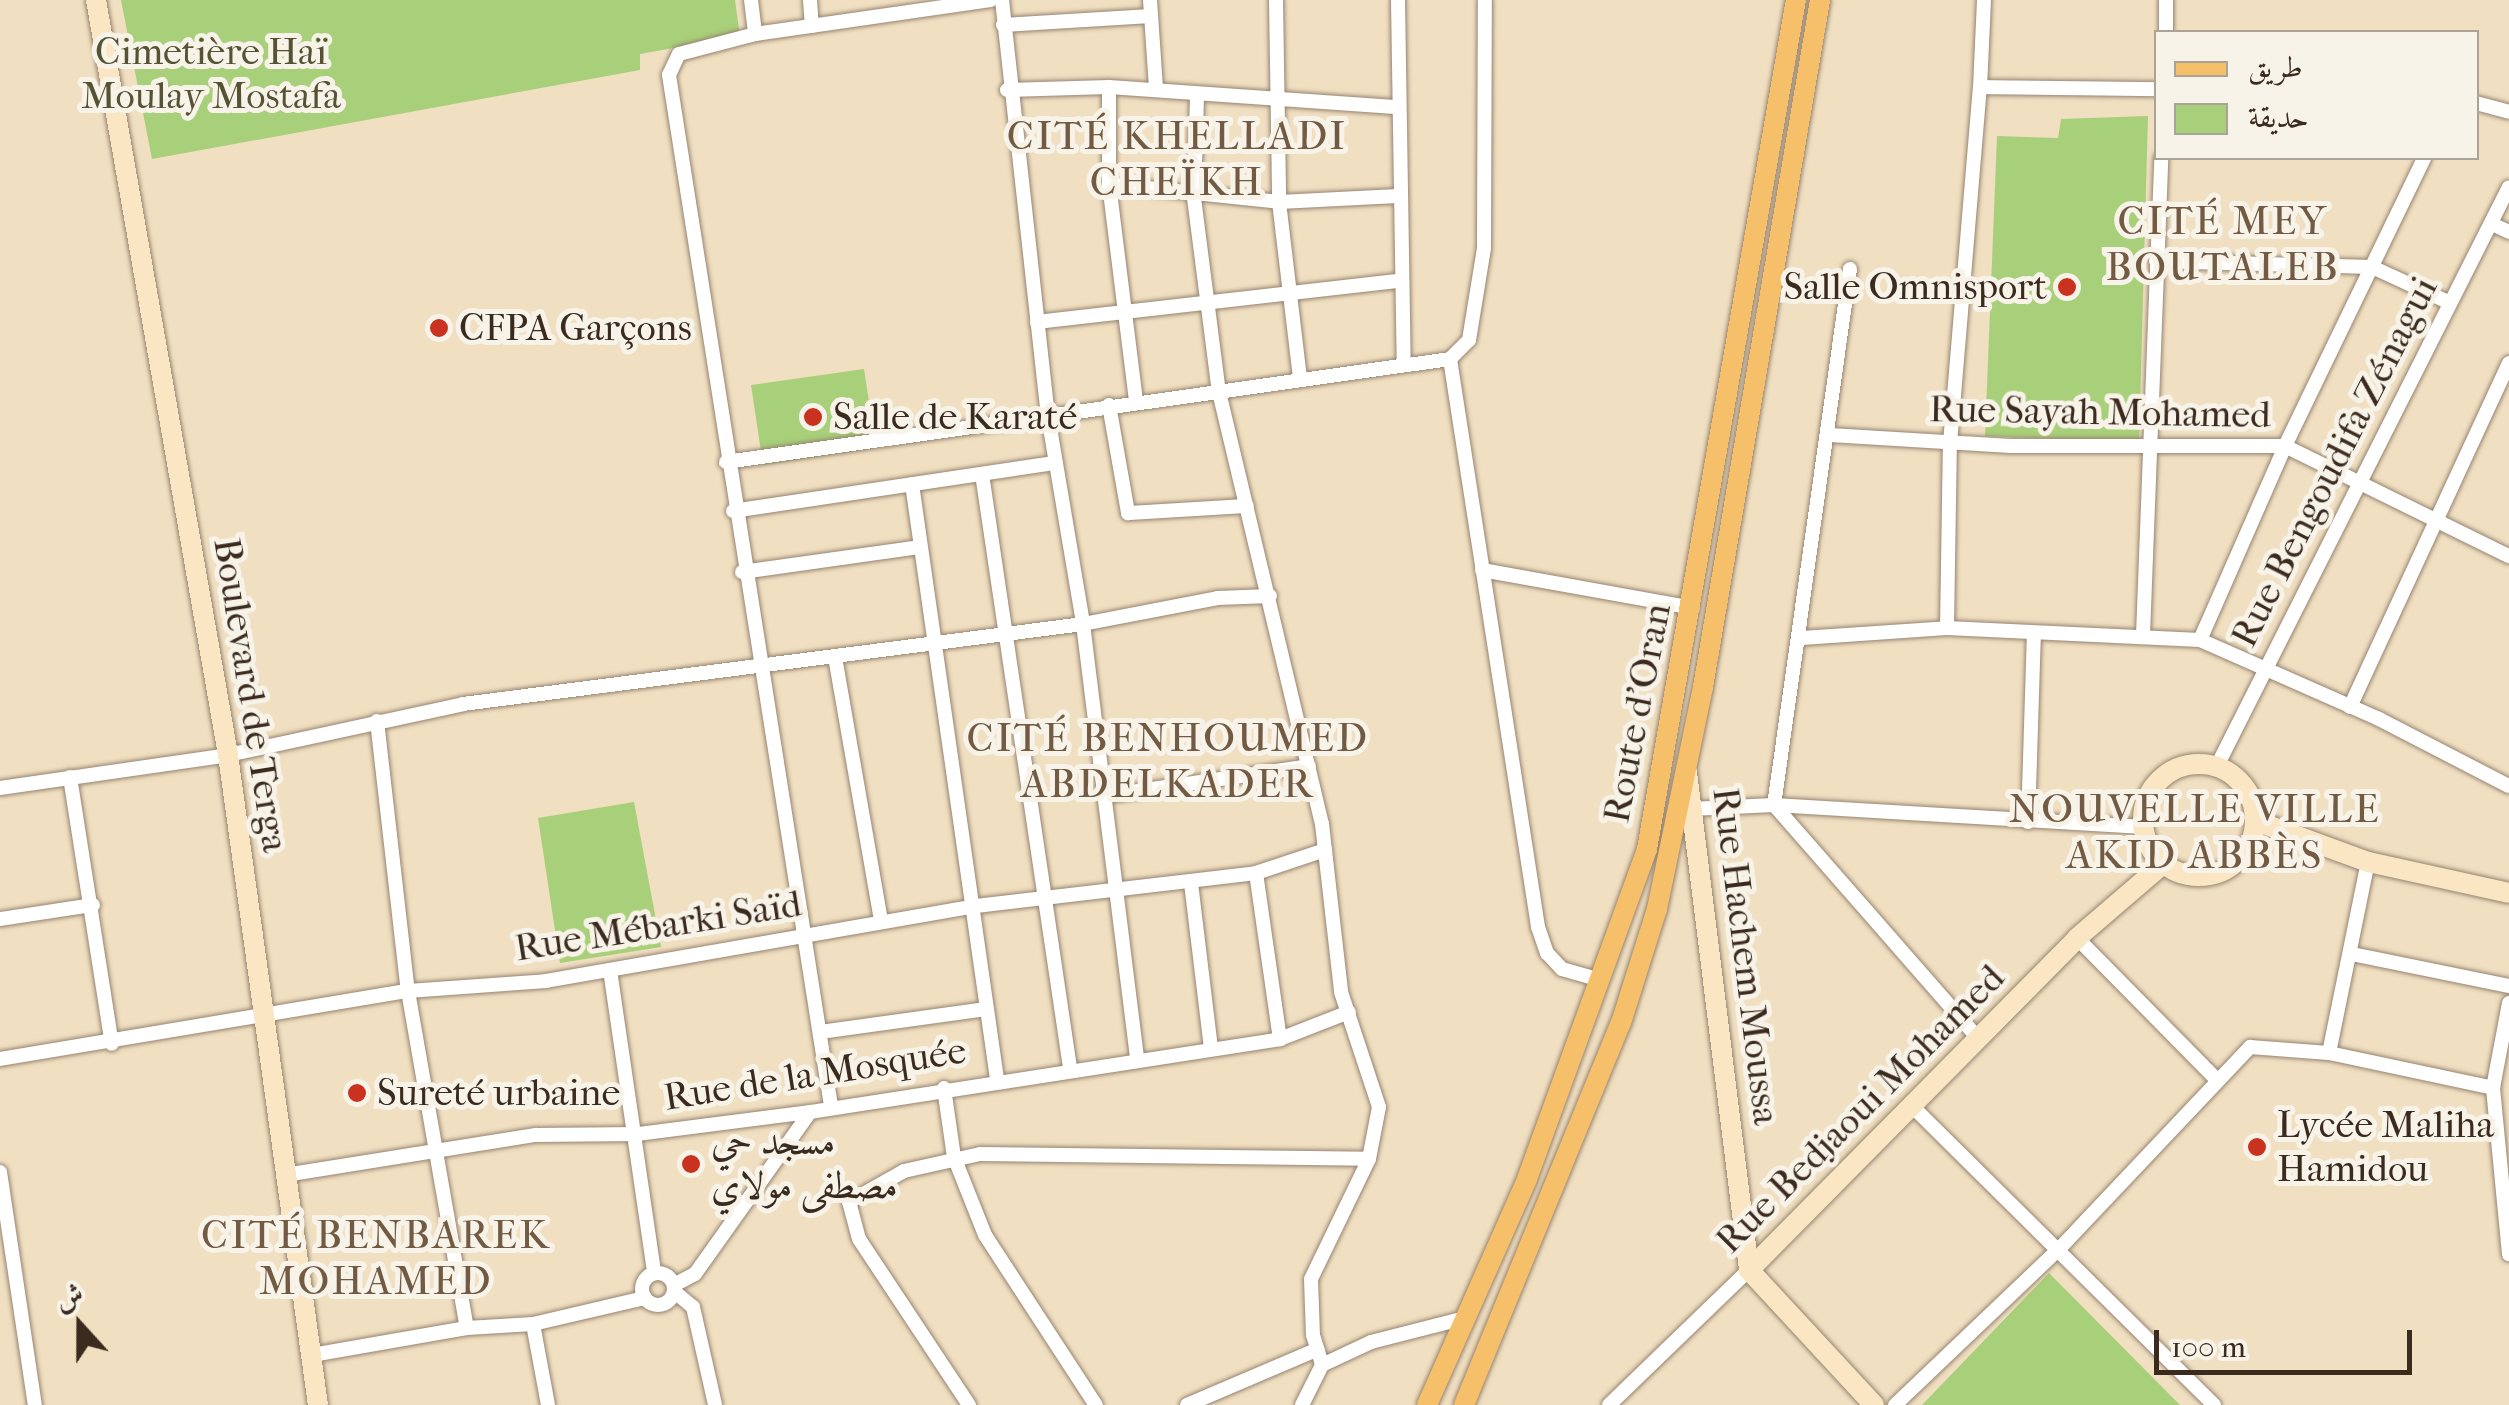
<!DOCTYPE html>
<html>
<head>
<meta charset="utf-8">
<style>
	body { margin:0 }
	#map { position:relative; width:2509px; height:1405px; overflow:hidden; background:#f0dfc1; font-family:"IM FELL French Canon",Amiri,serif }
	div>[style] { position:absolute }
	.green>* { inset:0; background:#a8cf79 }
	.roads { filter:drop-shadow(0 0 2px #968470) drop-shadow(0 0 2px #968470) }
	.street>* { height:14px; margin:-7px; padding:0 7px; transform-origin:7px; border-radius:7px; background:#fff }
	.street>.ring { margin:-7px; padding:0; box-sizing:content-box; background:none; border:14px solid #fff; border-radius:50% }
	.secondary>* { height:20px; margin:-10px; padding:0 10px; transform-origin:10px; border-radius:10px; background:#fbe6c4 }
	.secondary>.ring { margin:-10px; padding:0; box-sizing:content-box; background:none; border:20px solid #fbe6c4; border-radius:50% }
	.primary>* { height:20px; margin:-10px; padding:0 10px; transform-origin:10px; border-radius:10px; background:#f6c06b }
	.dots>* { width:28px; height:28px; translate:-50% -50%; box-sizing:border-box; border:5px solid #f7f3e8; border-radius:50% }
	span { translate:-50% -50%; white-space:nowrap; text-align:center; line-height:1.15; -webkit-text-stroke:10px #f7f3e8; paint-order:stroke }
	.park-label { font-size:38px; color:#565335 }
	.poi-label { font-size:38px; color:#3b2a1e }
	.right { translate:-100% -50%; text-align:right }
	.left { translate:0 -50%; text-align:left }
	.street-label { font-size:38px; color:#3b2a1e }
	.neighbourhood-label { font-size:40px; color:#725a43; letter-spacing:2.5px }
	.legend { position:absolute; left:2154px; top:30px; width:325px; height:130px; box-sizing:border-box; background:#f7f3e8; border:2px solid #aca397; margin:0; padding:12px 18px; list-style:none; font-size:30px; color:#3b2a1e }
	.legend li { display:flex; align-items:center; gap:20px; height:50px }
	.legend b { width:50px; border:2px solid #aca397 }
	.north { position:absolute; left:30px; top:1275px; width:100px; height:100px; -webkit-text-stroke:8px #f7f3e8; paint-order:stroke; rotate:339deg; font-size:28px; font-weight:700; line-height:40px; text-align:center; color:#3b2a1e }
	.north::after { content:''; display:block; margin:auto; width:35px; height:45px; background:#3b2a1e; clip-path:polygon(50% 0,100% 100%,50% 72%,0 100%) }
	.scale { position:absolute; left:2154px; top:1330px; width:258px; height:45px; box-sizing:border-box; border:5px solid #3b2a1e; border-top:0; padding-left:12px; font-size:30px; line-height:35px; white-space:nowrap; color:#3b2a1e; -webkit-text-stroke:8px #f7f3e8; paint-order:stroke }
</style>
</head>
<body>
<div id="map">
	<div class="green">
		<i style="clip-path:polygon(121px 0,735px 0,740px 36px,640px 54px,640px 70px,152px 159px)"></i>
		<i style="clip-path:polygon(2148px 116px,2139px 442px,1985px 436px,1997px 136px,2058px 138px,2061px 119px)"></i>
		<i style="clip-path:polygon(864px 369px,876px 448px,763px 465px,751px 385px)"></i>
		<i style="clip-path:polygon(634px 802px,661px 947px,560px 963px,538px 818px)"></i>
		<i style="clip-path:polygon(2049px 1273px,2180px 1405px,1922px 1405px)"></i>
	</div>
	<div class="roads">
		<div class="street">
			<i style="left:751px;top:0;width:34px;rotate:83deg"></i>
			<i style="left:810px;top:0;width:26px;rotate:86deg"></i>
			<i style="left:1002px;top:0;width:419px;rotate:83.7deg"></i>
			<i style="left:1048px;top:416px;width:211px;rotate:80.4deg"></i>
			<i style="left:1083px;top:624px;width:435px;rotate:82.9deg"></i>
			<i style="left:1150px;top:0;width:89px;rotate:86.1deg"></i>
			<i style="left:1276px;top:0;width:202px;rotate:89.1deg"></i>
			<i style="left:1279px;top:202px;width:178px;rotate:83.2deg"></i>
			<i style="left:1398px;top:0;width:363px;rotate:89.1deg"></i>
			<i style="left:1984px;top:0;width:87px;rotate:92.6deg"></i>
			<i style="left:1980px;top:87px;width:176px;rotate:0.7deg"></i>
			<i style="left:1003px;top:25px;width:148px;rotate:-3.5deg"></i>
			<i style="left:2166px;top:32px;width:32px;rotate:-90deg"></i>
			<i style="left:1109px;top:87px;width:97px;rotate:90deg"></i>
			<i style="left:1109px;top:184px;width:219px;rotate:82.9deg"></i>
			<i style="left:1007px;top:90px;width:102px;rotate:-1.7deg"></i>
			<i style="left:1109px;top:87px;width:290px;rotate:4deg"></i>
			<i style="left:1197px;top:97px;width:101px;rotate:91.7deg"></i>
			<i style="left:1194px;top:198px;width:196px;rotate:82.7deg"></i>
			<i style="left:1219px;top:392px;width:444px;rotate:76.6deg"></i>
			<i style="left:1322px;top:824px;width:169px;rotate:83.5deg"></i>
			<i style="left:1341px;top:992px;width:121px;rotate:71.7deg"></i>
			<i style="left:1379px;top:1107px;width:53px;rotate:100.9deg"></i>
			<i style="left:1369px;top:1159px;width:133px;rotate:115.8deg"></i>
			<i style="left:1311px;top:1279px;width:56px;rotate:88deg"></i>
			<i style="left:1313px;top:1335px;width:31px;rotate:73deg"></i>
			<i style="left:1322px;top:1365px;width:54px;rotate:-25.1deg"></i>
			<i style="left:1371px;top:1342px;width:101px;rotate:-14.3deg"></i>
			<i style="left:2476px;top:103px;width:34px;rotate:15deg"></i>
			<i style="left:1109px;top:184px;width:171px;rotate:6deg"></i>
			<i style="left:1279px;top:202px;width:119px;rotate:-2.9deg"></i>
			<i style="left:2492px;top:224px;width:19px;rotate:25deg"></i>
			<i style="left:2156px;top:261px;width:216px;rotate:1.6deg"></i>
			<i style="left:2372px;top:267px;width:84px;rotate:24.7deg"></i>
			<i style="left:1850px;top:269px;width:541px;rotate:98.07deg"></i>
			<i style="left:1774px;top:805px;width:311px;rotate:48.8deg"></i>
			<i style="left:1037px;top:322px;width:364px;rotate:-6.5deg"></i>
			<i style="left:1450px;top:359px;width:575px;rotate:81.19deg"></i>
			<i style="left:1538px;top:927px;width:28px;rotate:71deg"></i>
			<i style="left:1547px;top:953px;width:22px;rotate:47deg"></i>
			<i style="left:1562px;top:969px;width:40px;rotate:16deg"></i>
			<i style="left:1109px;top:405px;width:110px;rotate:80deg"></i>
			<i style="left:1128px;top:513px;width:119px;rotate:-3.4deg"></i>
			<i style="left:1830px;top:435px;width:181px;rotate:3.5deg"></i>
			<i style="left:2011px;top:446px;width:274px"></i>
			<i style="left:2285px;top:446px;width:250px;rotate:26.2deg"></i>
			<i style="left:726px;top:462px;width:731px;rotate:-8.1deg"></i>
			<i style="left:1450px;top:359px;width:27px;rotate:-45deg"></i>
			<i style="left:1469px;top:340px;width:93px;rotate:-80.7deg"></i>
			<i style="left:1484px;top:248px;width:248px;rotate:-89.8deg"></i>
			<i style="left:982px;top:474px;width:600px;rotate:81.57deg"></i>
			<i style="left:912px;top:484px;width:601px;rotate:81.87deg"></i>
			<i style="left:733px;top:511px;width:326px;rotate:-8.5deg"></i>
			<i style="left:1482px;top:570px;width:214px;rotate:10.2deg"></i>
			<i style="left:742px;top:572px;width:179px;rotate:-8deg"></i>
			<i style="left:1947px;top:628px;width:185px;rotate:-89.1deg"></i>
			<i style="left:1950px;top:443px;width:357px;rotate:-85.2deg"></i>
			<i style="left:2143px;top:635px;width:477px;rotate:-87.8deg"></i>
			<i style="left:1802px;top:638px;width:145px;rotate:-3.9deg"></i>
			<i style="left:1947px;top:628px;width:253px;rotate:2.7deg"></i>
			<i style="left:2200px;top:640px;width:196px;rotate:23.8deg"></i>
			<i style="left:2379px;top:719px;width:146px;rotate:27.3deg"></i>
			<i style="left:2200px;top:640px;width:212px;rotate:-66.3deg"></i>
			<i style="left:2285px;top:446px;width:320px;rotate:-64.2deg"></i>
			<i style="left:835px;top:657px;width:268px;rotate:80.1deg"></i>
			<i style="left:2350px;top:707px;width:379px;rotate:-65.2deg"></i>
			<i style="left:377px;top:721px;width:272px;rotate:83.5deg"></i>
			<i style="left:408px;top:991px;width:342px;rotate:80.1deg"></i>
			<i style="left:2217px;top:766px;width:648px;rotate:-63.24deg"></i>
			<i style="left:70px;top:777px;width:270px;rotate:81.1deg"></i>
			<i style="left:0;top:788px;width:230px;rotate:-8.2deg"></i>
			<i style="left:228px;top:755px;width:240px;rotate:-12.2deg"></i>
			<i style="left:463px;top:704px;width:625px;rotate:-7.35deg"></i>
			<i style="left:1083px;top:624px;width:137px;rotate:-10.9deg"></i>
			<i style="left:1218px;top:598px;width:52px;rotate:-2.2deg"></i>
			<i style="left:1104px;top:796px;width:207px;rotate:-8.3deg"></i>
			<i style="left:1691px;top:809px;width:83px;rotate:-2.8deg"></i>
			<i style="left:1774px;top:805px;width:370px;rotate:3.4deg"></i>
			<i style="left:2028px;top:822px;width:186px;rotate:-88.2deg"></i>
			<i style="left:1256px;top:873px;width:168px;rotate:81.8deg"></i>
			<i style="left:1191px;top:883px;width:166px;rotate:83.1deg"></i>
			<i style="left:0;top:919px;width:94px;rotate:-8.6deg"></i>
			<i style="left:2077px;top:938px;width:198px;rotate:45.4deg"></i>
			<i style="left:2352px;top:954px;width:160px;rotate:11.5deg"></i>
			<i style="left:610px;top:970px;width:306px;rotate:81.7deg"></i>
			<i style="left:2509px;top:1003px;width:86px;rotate:100.7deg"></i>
			<i style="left:2493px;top:1088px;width:167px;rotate:84.5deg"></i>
			<i style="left:820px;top:1032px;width:168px;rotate:-7.9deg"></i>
			<i style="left:2329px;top:1053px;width:195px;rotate:-78.5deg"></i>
			<i style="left:0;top:1059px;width:414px;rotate:-9.5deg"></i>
			<i style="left:408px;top:991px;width:138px;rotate:-4.1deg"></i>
			<i style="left:546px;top:981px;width:436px;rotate:-9.9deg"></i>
			<i style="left:976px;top:906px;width:282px;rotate:-6.7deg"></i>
			<i style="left:1256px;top:873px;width:73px;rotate:-18.4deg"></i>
			<i style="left:944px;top:1088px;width:70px;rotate:81.8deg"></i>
			<i style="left:954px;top:1157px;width:84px;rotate:68.3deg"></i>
			<i style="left:985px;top:1235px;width:203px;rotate:56.9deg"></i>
			<i style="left:831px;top:1106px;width:1044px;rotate:-98.93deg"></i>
			<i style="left:669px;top:75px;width:23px;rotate:-65deg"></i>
			<i style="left:679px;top:54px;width:79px;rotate:-14.7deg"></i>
			<i style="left:755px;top:34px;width:238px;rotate:-8.2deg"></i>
			<i style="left:1912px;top:1106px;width:425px;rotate:44.7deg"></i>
			<i style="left:0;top:1172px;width:236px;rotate:81.5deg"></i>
			<i style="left:285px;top:1175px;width:254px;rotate:-9.1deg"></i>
			<i style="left:536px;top:1135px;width:102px;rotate:-0.6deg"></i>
			<i style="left:638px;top:1134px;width:173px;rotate:-7.3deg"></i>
			<i style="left:810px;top:1112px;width:476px;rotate:-8.8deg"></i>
			<i style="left:1280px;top:1039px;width:74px;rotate:-21.4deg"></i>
			<i class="ring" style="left:642px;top:1273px;width:18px;height:18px"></i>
			<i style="left:674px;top:1285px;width:24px;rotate:-28deg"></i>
			<i style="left:695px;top:1274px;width:199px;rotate:-54.6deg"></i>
			<i style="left:675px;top:1292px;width:23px;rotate:40deg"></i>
			<i style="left:693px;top:1307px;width:100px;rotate:77.3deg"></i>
			<i style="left:533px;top:1324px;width:82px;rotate:79.5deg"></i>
			<i style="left:312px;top:1355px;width:157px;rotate:-9.9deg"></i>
			<i style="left:467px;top:1328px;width:66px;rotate:-3.5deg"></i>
			<i style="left:533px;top:1324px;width:115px;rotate:-13.1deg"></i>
			<i style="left:969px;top:1405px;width:199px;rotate:-123.5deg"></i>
			<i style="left:859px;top:1239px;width:38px;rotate:-105deg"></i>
			<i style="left:849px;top:1202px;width:63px;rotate:-29.4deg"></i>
			<i style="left:904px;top:1171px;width:78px;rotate:-12.6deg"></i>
			<i style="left:980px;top:1154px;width:389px;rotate:0.7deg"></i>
			<i style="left:1187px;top:1405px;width:142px;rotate:-23.1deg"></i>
			<i style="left:1302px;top:1405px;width:45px;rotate:-63.4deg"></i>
			<i style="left:1609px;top:1405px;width:194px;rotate:-44deg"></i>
			<i style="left:1895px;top:1405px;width:228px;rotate:-43.6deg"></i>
			<i style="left:2060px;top:1248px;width:277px;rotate:-46.6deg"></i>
			<i style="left:2250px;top:1047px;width:79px;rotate:4.3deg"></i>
			<i style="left:2329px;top:1053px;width:168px;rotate:12deg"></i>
		</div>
		<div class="secondary">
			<i style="left:96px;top:0;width:766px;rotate:80.08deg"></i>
			<i style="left:228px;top:755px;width:656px;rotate:82.12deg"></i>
			<i class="ring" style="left:2143px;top:764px;width:92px;height:92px"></i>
			<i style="left:1687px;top:772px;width:502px;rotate:82.9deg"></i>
			<i style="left:1749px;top:1270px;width:184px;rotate:47.2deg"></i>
			<i style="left:2256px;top:821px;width:119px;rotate:20.1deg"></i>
			<i style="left:2368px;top:862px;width:144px;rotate:12.4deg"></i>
			<i style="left:1749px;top:1270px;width:467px;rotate:-45.3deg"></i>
			<i style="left:2077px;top:938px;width:113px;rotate:-40.7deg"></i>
		</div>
		<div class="primary">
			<i style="left:1427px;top:1405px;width:247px;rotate:-66.1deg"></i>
			<i style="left:1527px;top:1179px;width:351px;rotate:-70deg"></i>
			<i style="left:1647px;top:849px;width:862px;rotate:-80.05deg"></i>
			<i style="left:1464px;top:1405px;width:413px;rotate:-67.7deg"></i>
			<i style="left:1621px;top:1023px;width:120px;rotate:-72.5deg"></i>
			<i style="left:1657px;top:909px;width:227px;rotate:-78.3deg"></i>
			<i style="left:1703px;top:687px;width:697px;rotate:-80.33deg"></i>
		</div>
	</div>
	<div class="dots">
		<i style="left:2067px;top:287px;background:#c8321e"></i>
		<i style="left:439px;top:328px;background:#c8321e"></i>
		<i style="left:813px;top:417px;background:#c8321e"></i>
		<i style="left:357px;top:1093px;background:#c8321e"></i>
		<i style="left:2257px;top:1147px;background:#c8321e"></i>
		<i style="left:691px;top:1164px;background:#c8321e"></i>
	</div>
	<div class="park-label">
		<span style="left:211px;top:74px">Cimetière Haï<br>Moulay Mostafa</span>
	</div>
	<div class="poi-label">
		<span class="right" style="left:2047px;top:287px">Salle Omnisport</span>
		<span class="left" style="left:459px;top:328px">CFPA Garçons</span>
		<span class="left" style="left:833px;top:417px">Salle de Karaté</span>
		<span class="left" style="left:377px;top:1093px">Sureté urbaine</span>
		<span class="left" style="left:2277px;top:1147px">Lycée Maliha<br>Hamidou</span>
		<span class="left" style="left:711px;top:1164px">مسجد حي<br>مصطفى مولاي</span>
	</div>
	<div class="street-label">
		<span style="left:2100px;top:412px;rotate:1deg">Rue Sayah Mohamed</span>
		<span style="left:2334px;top:462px;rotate:-63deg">Rue Bengoudifa Zénagui</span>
		<span style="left:251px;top:695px;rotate:81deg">Boulevard de Terga</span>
		<span style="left:1637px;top:713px;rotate:-79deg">Route d'Oran</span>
		<span style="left:658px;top:926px;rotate:-9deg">Rue Mébarki Saïd</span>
		<span style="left:1746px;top:956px;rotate:83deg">Rue Hachem Moussa</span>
		<span style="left:815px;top:1074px;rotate:-9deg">Rue de la Mosquée</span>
		<span style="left:1860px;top:1109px;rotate:-45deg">Rue Bedjaoui Mohamed</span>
	</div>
	<div class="neighbourhood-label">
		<span style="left:1177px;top:159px">CITÉ KHELLADI<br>CHEÏKH</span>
		<span style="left:2223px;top:244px">CITÉ MEY<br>BOUTALEB</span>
		<span style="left:1168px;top:761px">CITÉ BENHOUMED<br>ABDELKADER</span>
		<span style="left:2195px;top:832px">NOUVELLE VILLE<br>AKID ABBÈS</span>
		<span style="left:376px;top:1258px">CITÉ BENBAREK<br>MOHAMED</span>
	</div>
	<ul class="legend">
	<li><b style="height:12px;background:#f6c06b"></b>طريق</li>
	<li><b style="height:28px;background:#a8cf79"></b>حديقة</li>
	</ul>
	<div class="north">ش</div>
	<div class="scale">100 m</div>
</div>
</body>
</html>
